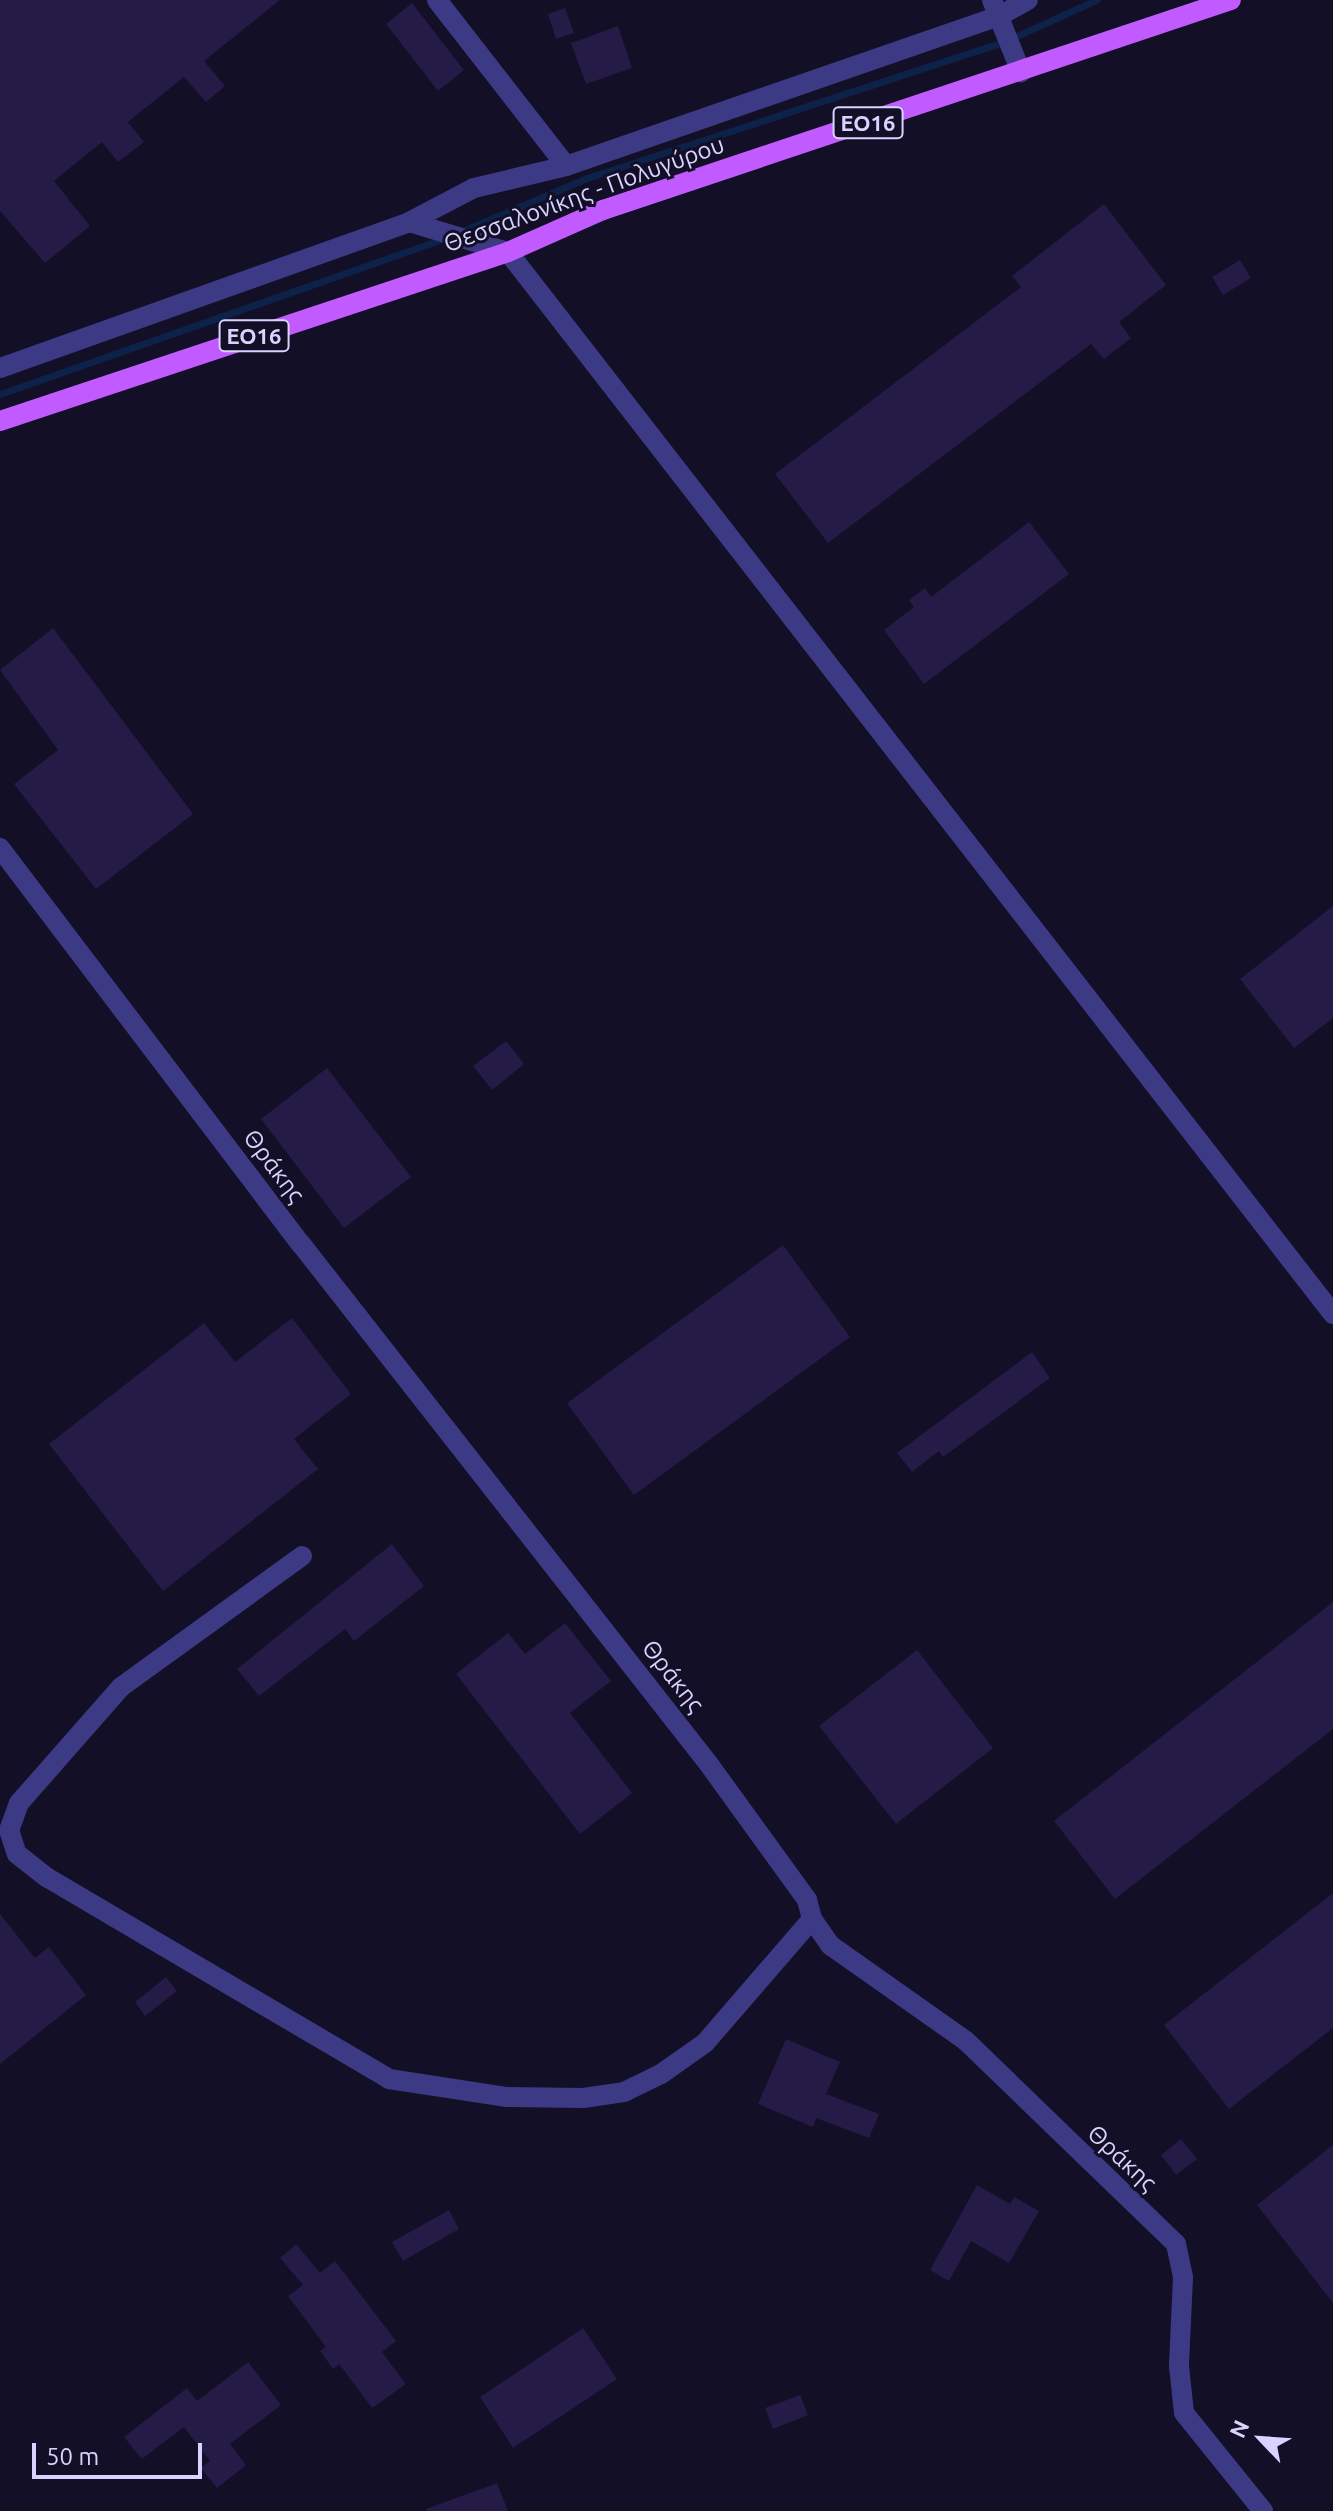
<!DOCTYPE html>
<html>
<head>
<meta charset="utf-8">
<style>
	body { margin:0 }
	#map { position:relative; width:1333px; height:2511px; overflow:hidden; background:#130f26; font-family:Ubuntu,sans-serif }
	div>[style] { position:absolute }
	.stream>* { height:7px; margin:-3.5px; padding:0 3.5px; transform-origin:3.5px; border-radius:3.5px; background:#0c2248 }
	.building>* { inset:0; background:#241b47 }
	.street>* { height:20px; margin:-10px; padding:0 10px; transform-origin:10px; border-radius:10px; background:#3d3a85 }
	.primary>* { height:20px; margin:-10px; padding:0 10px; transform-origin:10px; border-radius:10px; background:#c25bff }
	span { translate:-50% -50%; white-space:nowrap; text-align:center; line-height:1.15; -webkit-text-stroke:6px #130f26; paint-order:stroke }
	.shield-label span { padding:2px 6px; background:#130f26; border:2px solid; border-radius:6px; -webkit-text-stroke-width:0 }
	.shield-label { font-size:22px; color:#d9d4ff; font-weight:700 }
	.street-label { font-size:24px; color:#d9d4ff }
	.north { position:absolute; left:1221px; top:2399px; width:80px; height:80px; -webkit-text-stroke:6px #130f26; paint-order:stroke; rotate:295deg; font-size:22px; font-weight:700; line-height:32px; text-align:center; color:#d9d4ff }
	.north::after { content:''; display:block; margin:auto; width:28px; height:36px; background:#d9d4ff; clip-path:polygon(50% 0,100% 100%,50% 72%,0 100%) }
	.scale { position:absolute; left:32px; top:2443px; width:170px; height:36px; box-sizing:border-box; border:4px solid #d9d4ff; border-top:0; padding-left:10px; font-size:24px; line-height:28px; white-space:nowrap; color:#d9d4ff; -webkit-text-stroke:6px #130f26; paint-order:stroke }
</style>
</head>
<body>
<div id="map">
	<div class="stream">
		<i style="left:460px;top:232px;width:138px;rotate:-23deg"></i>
		<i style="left:587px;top:178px;width:443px;rotate:-18.1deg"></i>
		<i style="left:1008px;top:40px;width:97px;rotate:-24.4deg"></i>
		<i style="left:0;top:394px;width:472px;rotate:-19.3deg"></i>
	</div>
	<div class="building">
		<i style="clip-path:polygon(0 0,280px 0,204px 61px,225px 86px,206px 102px,184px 77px,128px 122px,144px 142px,118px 162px,102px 142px,54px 181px,90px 226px,45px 263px,0 211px)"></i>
		<i style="clip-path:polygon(412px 3px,464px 70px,438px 91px,386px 24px)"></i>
		<i style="clip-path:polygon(565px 8px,574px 33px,556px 39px,548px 14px)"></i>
		<i style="clip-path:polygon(618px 26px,632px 68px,586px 84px,571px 43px)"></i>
		<i style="clip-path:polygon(1104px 204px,1166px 285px,1119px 322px,1131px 338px,1104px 359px,1091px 344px,828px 543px,775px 474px,1021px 287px,1012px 276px)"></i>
		<i style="clip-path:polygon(1240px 260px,1251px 278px,1223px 295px,1212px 277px)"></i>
		<i style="clip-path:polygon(1029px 522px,1069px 574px,924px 684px,884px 630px,914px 607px,909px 600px,925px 588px,931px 597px)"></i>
		<i style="clip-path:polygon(53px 628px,193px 814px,96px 889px,14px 784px,58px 750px,0 670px)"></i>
		<i style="clip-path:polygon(1333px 906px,1333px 1018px,1294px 1048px,1240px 979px)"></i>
		<i style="clip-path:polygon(506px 1041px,524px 1064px,492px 1090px,473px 1066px)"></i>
		<i style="clip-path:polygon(327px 1068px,411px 1177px,344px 1228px,261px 1119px)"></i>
		<i style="clip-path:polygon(783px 1245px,850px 1337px,634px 1495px,567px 1403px)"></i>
		<i style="clip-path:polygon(292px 1318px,351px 1394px,294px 1439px,318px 1469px,163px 1591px,49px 1444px,204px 1323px,235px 1362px)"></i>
		<i style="clip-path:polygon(1032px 1352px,1050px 1378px,943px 1457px,939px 1451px,912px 1472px,897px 1453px)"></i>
		<i style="clip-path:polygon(392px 1544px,424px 1586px,354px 1641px,345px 1629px,259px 1696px,237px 1669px)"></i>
		<i style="clip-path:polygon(1333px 1602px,1333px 1729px,1115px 1899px,1054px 1821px)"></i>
		<i style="clip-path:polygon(565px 1623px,611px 1681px,570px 1713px,632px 1793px,580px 1834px,456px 1674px,508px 1633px,525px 1654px)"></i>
		<i style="clip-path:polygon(917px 1650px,993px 1748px,896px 1824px,819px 1726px)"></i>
		<i style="clip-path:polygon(1333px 1893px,1333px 2028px,1229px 2109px,1164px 2025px)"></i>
		<i style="clip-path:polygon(0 1914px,35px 1958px,49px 1947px,86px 1995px,0 2064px)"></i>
		<i style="clip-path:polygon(166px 1977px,177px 1991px,145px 2016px,135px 2002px)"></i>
		<i style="clip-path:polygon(786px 2039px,840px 2062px,826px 2094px,879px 2114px,869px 2138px,816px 2118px,813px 2127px,758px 2104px)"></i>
		<i style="clip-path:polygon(1181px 2139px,1197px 2159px,1176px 2175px,1161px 2155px)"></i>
		<i style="clip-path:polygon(1333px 2145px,1333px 2303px,1257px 2205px)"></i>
		<i style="clip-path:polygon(977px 2185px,1010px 2204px,1014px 2197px,1039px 2211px,1009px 2263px,971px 2241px,949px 2281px,930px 2270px)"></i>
		<i style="clip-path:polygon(449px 2210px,459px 2229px,403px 2261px,392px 2242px)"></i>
		<i style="clip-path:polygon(296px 2244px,320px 2273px,335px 2261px,396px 2341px,382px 2352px,406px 2384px,372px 2408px,339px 2364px,333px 2369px,320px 2351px,326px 2347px,288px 2296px,303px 2285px,280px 2258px)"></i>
		<i style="clip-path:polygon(583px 2328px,617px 2379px,513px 2448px,480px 2397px)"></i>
		<i style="clip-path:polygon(248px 2362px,281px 2405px,230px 2444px,246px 2465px,217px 2488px,201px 2468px,210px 2461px,184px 2427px,142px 2459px,124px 2437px,187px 2388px,197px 2401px)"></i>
		<i style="clip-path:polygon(800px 2395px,808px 2415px,773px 2429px,765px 2408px)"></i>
		<i style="clip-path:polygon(497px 2483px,508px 2511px,427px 2511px,426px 2509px)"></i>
	</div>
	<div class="street">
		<i style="left:437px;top:0;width:210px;rotate:52.1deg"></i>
		<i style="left:992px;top:0;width:78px;rotate:68.1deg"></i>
		<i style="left:409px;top:222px;width:103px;rotate:16.9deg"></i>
		<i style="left:508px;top:252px;width:1345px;rotate:52.16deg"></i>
		<i style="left:0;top:368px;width:434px;rotate:-19.6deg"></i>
		<i style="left:409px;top:222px;width:73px;rotate:-27.6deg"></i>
		<i style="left:474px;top:188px;width:95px;rotate:-13.4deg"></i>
		<i style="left:566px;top:166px;width:458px;rotate:-19.1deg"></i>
		<i style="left:999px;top:16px;width:33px;rotate:-29deg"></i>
		<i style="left:0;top:848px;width:497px;rotate:52.8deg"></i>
		<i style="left:301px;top:1244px;width:660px;rotate:51.9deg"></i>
		<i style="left:708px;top:1763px;width:169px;rotate:54.1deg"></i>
		<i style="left:807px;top:1900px;width:20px;rotate:75deg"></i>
		<i style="left:812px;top:1919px;width:32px;rotate:55deg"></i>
		<i style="left:830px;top:1945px;width:166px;rotate:35.2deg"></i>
		<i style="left:966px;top:2041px;width:292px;rotate:44deg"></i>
		<i style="left:1176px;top:2244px;width:34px;rotate:78deg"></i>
		<i style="left:1183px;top:2277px;width:89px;rotate:92.6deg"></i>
		<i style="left:1179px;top:2366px;width:47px;rotate:83.9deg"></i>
		<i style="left:1184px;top:2413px;width:126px;rotate:51.1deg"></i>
		<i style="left:302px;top:1556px;width:223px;rotate:144.1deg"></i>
		<i style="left:121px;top:1687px;width:154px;rotate:131.3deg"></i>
		<i style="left:19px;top:1803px;width:29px;rotate:110deg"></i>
		<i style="left:9px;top:1830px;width:25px;rotate:72deg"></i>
		<i style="left:17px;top:1854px;width:39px;rotate:38deg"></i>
		<i style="left:48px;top:1878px;width:396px;rotate:30.5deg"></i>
		<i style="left:389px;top:2079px;width:118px;rotate:8.7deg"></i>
		<i style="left:506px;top:2097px;width:77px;rotate:0.7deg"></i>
		<i style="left:583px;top:2098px;width:41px;rotate:-8.3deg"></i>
		<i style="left:624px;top:2092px;width:41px;rotate:-25.9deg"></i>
		<i style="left:661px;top:2074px;width:54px;rotate:-35.2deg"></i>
		<i style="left:705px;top:2043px;width:164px;rotate:-49.2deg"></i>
	</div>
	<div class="primary">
		<i style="left:0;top:421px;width:535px;rotate:-18.4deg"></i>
		<i style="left:508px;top:252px;width:104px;rotate:-23.9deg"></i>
		<i style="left:603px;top:210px;width:662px;rotate:-18.49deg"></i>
	</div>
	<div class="shield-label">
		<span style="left:868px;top:123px">ΕΟ16</span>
		<span style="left:254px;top:336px">ΕΟ16</span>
	</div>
	<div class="street-label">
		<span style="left:584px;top:194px;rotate:-20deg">Θεσσαλονίκης - Πολυγύρου</span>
		<span style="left:274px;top:1166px;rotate:53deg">Θράκης</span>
		<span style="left:673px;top:1676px;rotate:52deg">Θράκης</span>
		<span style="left:1122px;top:2158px;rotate:43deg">Θράκης</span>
	</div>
	<div class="north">N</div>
	<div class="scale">50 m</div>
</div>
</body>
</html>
